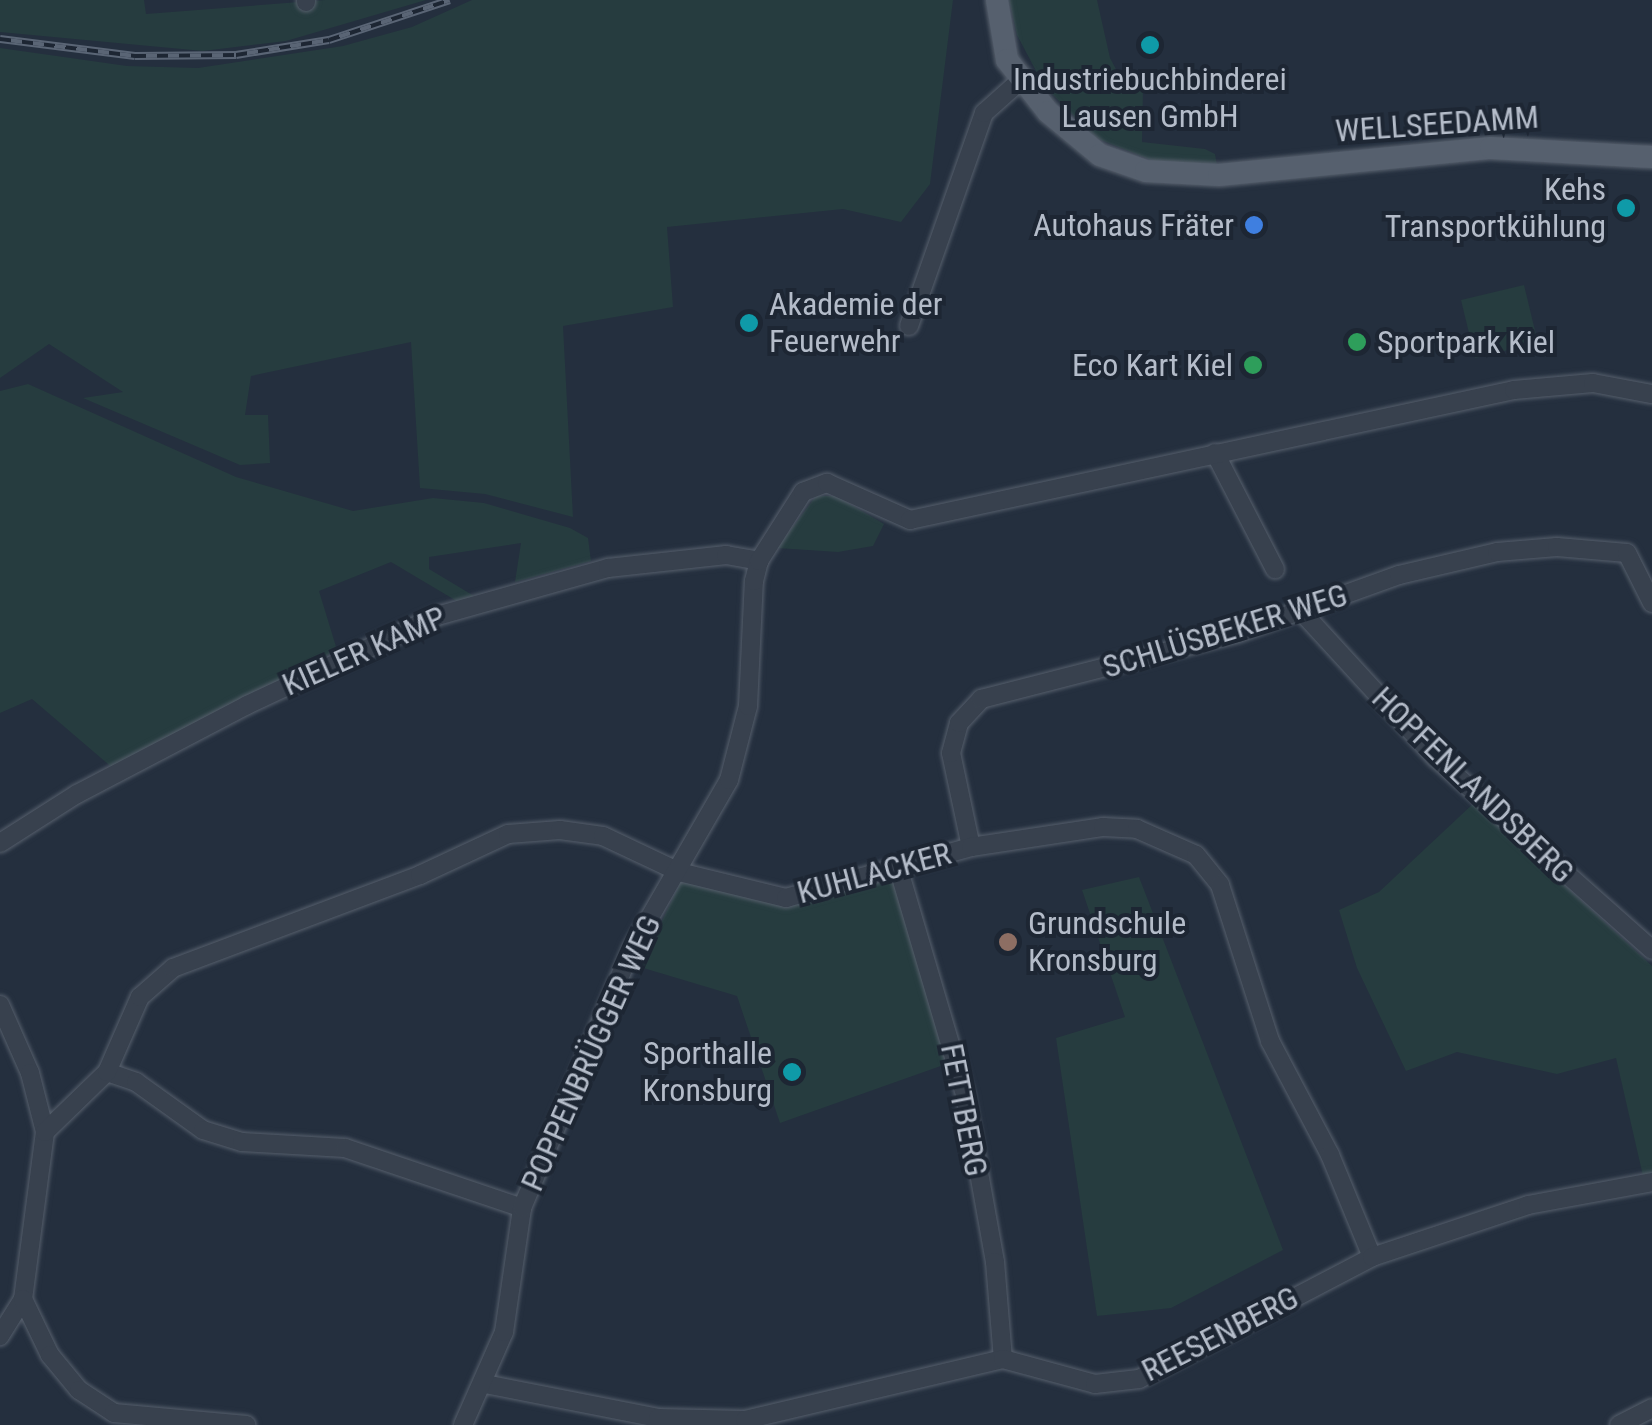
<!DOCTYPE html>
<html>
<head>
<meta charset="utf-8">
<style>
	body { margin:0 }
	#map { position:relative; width:1652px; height:1425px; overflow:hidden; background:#242f3e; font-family:"Roboto Condensed",sans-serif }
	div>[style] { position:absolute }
	.green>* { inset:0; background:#263c3f }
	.roads { filter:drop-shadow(0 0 2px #565f6c) drop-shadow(0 0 2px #565f6c) }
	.minor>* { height:18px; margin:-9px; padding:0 9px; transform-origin:9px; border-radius:9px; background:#38414e }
	.major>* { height:22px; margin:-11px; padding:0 11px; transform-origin:11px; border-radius:11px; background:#56606e }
	.rail>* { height:8px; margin-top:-4px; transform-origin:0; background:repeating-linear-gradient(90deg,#1d2633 0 11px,#5a6575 0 22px); box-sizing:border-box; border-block:2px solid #5a6575 }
	.dots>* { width:28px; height:28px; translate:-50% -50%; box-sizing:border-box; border:5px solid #1d2633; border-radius:50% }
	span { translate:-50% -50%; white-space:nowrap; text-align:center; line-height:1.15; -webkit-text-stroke:8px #1d2633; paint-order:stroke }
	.poi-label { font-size:32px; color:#b4bcc9 }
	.right { translate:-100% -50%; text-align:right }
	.left { translate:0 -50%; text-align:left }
	.street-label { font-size:32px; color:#b4bcc9 }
</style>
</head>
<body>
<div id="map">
	<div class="green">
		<i style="clip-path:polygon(0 0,144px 0,146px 14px,325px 0,426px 0,286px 41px,203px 51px,0 32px)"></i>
		<i style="clip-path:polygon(472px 0,953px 0,930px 184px,901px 222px,843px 209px,667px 227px,673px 307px,563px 326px,573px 517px,485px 494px,420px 488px,411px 342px,251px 376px,245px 415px,268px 415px,270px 463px,240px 465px,83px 398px,123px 392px,49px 344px,0 378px,0 48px,127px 66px,198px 68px,343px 46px,412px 27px)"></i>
		<i style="clip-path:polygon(1009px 0,1097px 0,1110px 58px,1124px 84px,1143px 89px,1142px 142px,1205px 149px,1215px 154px,1217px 165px,1166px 166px,1096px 138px,1044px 86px,1017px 35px)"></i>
		<i style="clip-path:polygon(1524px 285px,1538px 343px,1475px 358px,1461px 300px)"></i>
		<i style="clip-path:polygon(28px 384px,236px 477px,353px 511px,433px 498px,484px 503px,570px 528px,588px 538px,591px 561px,515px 582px,521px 543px,429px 557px,429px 569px,474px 596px,460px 603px,391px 562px,319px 591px,337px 650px,115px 770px,32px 699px,0 713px,0 391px)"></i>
		<i style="clip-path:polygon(816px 496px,836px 496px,884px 524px,873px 546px,838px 552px,777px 548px)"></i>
		<i style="clip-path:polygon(1475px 802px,1652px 966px,1652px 1174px,1643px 1176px,1616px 1058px,1557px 1074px,1457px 1052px,1406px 1071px,1357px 968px,1339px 910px,1379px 892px)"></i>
		<i style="clip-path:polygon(894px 875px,952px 1062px,780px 1123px,737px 996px,640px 967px,681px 881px,770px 901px)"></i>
		<i style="clip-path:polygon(1139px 877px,1283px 1250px,1171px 1308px,1097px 1316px,1056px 1038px,1125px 1017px,1082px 890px)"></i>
	</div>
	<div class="roads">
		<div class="minor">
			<i style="left:306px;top:0;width:2px;rotate:90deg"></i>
			<i style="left:909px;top:326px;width:226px;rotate:-70.6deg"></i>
			<i style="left:984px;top:113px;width:51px;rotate:-41.8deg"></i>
			<i style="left:1215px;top:453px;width:131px;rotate:62.7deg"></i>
			<i style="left:1302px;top:612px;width:198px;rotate:47.5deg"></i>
			<i style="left:1436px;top:758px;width:289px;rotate:41.6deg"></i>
			<i style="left:0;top:843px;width:91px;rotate:-32.5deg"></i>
			<i style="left:77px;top:794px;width:192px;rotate:-27.6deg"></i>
			<i style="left:247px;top:705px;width:210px;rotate:-25.1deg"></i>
			<i style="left:437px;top:616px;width:178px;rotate:-15.7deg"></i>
			<i style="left:608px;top:568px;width:119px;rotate:-6.3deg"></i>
			<i style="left:726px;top:555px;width:34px;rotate:10deg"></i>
			<i style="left:971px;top:847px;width:96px;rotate:-102deg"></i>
			<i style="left:951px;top:753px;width:31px;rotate:-75deg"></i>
			<i style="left:959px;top:723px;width:33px;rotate:-47deg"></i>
			<i style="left:981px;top:699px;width:265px;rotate:-14.4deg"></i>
			<i style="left:1238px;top:633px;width:171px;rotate:-19.8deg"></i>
			<i style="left:1399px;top:575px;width:101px;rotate:-13.2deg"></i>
			<i style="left:1497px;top:552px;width:60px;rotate:-4.8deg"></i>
			<i style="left:1557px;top:547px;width:70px;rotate:4.9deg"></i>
			<i style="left:1627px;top:553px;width:56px;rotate:63.4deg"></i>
			<i style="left:898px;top:867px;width:238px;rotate:73.6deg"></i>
			<i style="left:965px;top:1095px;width:170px;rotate:79.8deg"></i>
			<i style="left:995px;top:1262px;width:97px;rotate:85.3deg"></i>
			<i style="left:0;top:1005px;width:74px;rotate:66.2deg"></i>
			<i style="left:30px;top:1073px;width:61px;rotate:75.7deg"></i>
			<i style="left:45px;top:1132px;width:168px;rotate:97.5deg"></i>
			<i style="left:23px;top:1299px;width:44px;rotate:121.9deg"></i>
			<i style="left:107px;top:1072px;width:31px;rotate:19deg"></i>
			<i style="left:136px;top:1082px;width:82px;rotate:35.6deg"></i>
			<i style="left:203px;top:1130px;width:41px;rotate:17.1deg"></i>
			<i style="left:242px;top:1142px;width:103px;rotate:3.3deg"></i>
			<i style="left:345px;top:1148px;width:187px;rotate:18.7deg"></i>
			<i style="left:45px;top:1132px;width:86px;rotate:-44.1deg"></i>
			<i style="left:107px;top:1072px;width:82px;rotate:-66.3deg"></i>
			<i style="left:140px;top:997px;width:44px;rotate:-41.3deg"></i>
			<i style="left:173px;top:968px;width:264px;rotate:-20.6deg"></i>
			<i style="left:420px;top:875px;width:97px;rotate:-25deg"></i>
			<i style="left:508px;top:834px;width:52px;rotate:-4.4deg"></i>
			<i style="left:560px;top:830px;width:43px;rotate:7.9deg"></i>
			<i style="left:603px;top:836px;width:84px;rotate:25.3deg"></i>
			<i style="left:679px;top:872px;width:110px;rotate:13.7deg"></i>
			<i style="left:786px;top:898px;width:192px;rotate:-15.4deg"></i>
			<i style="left:971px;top:847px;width:134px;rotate:-8.6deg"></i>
			<i style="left:1103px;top:827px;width:34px;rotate:3deg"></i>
			<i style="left:1137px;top:829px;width:64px;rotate:23.8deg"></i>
			<i style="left:1196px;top:855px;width:38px;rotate:51deg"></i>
			<i style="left:1220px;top:885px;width:164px;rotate:72.2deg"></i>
			<i style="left:1270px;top:1041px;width:129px;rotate:62.2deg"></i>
			<i style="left:1330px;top:1155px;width:110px;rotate:67.6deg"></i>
			<i style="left:23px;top:1299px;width:62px;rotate:64.3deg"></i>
			<i style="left:50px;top:1355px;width:45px;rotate:50.4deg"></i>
			<i style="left:79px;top:1390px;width:42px;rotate:33.3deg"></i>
			<i style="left:114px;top:1413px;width:133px;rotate:5.2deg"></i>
			<i style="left:485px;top:1384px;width:176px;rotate:11.1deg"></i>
			<i style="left:658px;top:1418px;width:87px;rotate:1.3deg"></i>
			<i style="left:745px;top:1420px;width:265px;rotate:-13.3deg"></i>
			<i style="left:1003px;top:1359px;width:95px;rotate:15.2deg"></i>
			<i style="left:1095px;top:1384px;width:44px;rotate:-6.5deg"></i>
			<i style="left:1139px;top:1379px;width:263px;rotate:-27.6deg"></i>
			<i style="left:1372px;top:1257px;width:164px;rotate:-18.4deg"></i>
			<i style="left:1528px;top:1205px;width:126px;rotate:-10.5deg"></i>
			<i style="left:463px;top:1425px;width:102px;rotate:-66.2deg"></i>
			<i style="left:504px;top:1332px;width:125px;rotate:-81.7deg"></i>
			<i style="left:522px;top:1208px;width:282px;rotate:-67.1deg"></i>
			<i style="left:632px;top:948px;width:194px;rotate:-60deg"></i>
			<i style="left:729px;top:780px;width:76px;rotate:-75.6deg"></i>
			<i style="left:748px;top:706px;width:125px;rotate:-87.3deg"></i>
			<i style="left:754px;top:581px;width:21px;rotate:-76deg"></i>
			<i style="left:759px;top:561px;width:82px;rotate:-57.5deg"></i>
			<i style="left:803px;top:492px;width:26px;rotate:-21deg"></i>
			<i style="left:827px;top:483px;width:91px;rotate:24deg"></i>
			<i style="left:910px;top:520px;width:618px;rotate:-12.15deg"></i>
			<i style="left:1514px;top:390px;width:79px;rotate:-5.1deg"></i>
			<i style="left:1593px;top:383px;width:60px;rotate:10.6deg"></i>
			<i style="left:1619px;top:1425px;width:37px;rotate:-27deg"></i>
		</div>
		<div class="major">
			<i style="left:997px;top:0;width:61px;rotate:80.5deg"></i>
			<i style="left:1007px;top:60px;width:66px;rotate:51.7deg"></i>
			<i style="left:1048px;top:112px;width:67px;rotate:39.6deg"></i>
			<i style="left:1100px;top:155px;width:49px;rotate:19.2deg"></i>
			<i style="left:1146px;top:171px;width:73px;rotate:3.1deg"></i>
			<i style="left:1219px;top:175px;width:273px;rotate:-5.7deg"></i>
			<i style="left:1491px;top:148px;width:161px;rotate:3.2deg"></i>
		</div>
	</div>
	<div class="rail">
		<i style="left:0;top:39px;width:136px;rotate:7.2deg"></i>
		<i style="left:135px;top:56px;width:101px;rotate:-0.6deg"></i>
		<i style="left:236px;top:55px;width:94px;rotate:-9.2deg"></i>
		<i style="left:329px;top:40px;width:127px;rotate:-18.3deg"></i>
	</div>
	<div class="dots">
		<i style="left:1150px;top:45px;background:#0f9aa8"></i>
		<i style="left:1626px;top:208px;background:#0f9aa8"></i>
		<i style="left:1254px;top:225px;background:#3f7fe0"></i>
		<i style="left:749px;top:323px;background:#0f9aa8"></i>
		<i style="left:1357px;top:342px;background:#2e9e5b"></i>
		<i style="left:1253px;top:365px;background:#2e9e5b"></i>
		<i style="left:1008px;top:942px;background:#8d6e63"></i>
		<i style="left:792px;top:1072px;background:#0f9aa8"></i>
	</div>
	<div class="poi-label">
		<span style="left:1150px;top:98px">Industriebuchbinderei<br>Lausen GmbH</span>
		<span class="right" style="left:1606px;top:208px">Kehs<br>Transportkühlung</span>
		<span class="right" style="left:1234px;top:225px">Autohaus Fräter</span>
		<span class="left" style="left:769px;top:323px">Akademie der<br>Feuerwehr</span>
		<span class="left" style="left:1377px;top:342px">Sportpark Kiel</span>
		<span class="right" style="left:1233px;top:365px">Eco Kart Kiel</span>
		<span class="left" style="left:1028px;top:942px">Grundschule<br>Kronsburg</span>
		<span class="right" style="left:772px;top:1072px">Sporthalle<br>Kronsburg</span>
	</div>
	<div class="street-label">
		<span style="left:1437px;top:124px;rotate:-4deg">WELLSEEDAMM</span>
		<span style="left:1225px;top:631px;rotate:-17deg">SCHLÜSBEKER WEG</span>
		<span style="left:364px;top:651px;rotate:-24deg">KIELER KAMP</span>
		<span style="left:1473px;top:785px;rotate:44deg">HOPFENLANDSBERG</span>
		<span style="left:874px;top:873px;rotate:-15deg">KUHLACKER</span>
		<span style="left:591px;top:1053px;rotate:-66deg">POPPENBRÜGGER WEG</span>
		<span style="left:964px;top:1110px;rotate:79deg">FETTBERG</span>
		<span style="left:1220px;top:1334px;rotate:-27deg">REESENBERG</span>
	</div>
</div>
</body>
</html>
